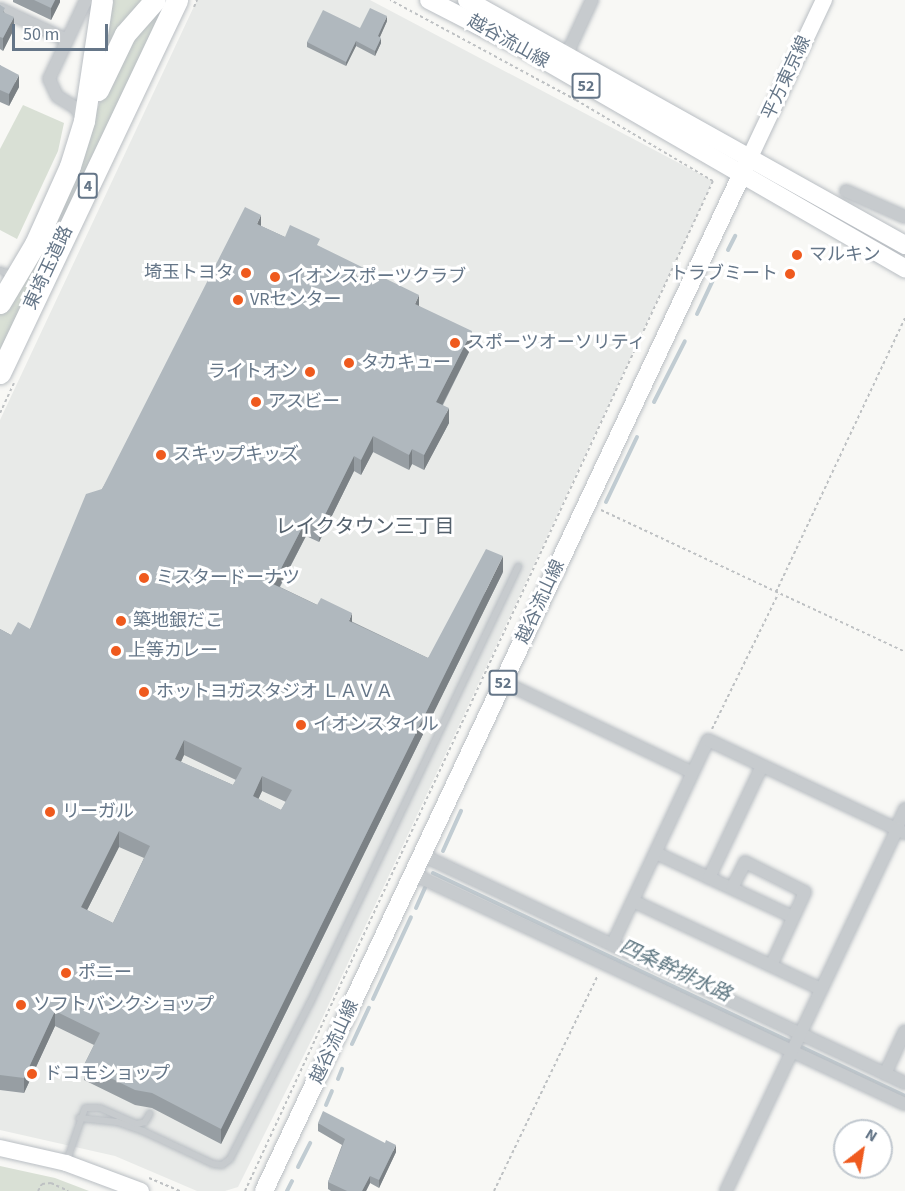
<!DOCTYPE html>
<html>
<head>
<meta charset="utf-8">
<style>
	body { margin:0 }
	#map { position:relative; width:905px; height:1191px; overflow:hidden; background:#f8f8f5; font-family:"Source Sans 3","Noto Sans JP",sans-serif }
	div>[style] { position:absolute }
	.built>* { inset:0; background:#e8eae8 }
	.green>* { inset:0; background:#d9e0d5 }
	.stream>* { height:4px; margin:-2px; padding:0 2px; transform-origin:2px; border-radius:2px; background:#c1ccd2 }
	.path>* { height:2px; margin-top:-1px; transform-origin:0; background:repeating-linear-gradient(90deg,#bec1c3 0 3px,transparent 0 6px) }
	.roads { filter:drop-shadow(0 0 2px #b9bec3) drop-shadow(0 0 2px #b9bec3) }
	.lane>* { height:6px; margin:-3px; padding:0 3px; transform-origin:3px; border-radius:3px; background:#c7cbce }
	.street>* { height:12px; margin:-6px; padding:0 6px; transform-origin:6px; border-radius:6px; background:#c7cbce }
	.secondary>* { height:16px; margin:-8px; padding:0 8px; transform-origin:8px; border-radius:8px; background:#fff }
	.primary>* { height:18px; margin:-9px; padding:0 9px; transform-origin:9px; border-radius:9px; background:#fff }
	.highway>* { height:21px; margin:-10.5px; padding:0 10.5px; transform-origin:10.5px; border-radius:10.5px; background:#fff }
	.wall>* { inset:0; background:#979ea3 }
	.shaded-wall>* { inset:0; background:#7b8185 }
	.building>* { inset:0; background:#b0b8be }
	.dots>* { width:16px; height:16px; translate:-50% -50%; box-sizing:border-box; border:3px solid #fff; border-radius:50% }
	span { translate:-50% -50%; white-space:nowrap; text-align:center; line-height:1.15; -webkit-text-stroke:6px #fff; paint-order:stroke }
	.shield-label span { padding:2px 4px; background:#fff; border:2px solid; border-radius:4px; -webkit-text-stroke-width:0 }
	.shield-label { font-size:16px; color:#657688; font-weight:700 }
	.street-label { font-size:18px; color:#657688 }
	.poi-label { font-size:18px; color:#657688 }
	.left { translate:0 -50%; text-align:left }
	.right { translate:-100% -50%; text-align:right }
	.neighbourhood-label { font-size:20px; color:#53606c }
	.water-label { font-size:20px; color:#607883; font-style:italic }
	.north { position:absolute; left:833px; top:1119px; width:60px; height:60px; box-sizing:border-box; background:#fff; border:2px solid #c1c8cf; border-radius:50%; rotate:31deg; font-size:16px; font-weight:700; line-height:24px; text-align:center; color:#657688 }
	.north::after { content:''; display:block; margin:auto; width:21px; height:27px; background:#ef5a1e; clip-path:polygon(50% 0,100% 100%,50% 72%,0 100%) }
	.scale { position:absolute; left:12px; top:24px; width:96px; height:27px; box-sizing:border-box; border:3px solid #657688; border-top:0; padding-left:8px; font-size:18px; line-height:21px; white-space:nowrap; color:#657688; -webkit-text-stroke:4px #fff; paint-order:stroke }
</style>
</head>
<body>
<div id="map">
	<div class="built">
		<i style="clip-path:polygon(197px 0,370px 0,713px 181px,320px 1023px,238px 1187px,225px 1191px,197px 1191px,115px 1156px,0 1130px,0 420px)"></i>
	</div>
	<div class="green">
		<i style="clip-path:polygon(109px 0,148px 0,101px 70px)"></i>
		<i style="clip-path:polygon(163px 0,170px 0,0 360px,0 314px,22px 283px,123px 49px)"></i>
		<i style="clip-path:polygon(23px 105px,64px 123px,58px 151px,17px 239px,0 230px,0 149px)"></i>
		<i style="clip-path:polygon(0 1166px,55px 1178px,89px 1191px,0 1191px)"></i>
	</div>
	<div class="stream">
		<i style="left:728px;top:250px;width:16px;rotate:-63deg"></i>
		<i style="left:697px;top:314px;width:56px;rotate:-64.8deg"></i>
		<i style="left:654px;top:402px;width:68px;rotate:-63.1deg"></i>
		<i style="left:606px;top:502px;width:72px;rotate:-64.5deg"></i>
		<i style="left:443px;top:851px;width:44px;rotate:-65.8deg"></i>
		<i style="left:433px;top:873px;width:522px;rotate:25.29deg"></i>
		<i style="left:416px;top:908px;width:22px;rotate:-66deg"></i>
		<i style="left:373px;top:999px;width:90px;rotate:-65.1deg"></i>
		<i style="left:352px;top:1044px;width:40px;rotate:-65deg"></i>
		<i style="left:338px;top:1079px;width:11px;rotate:-68deg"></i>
		<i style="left:326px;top:1105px;width:15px;rotate:-67deg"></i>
		<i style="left:298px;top:1167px;width:27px;rotate:-63deg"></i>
		<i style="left:287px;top:1191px;width:11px;rotate:-63deg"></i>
	</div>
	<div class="path">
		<i style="left:194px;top:7px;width:8px;rotate:-67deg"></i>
		<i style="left:0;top:413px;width:33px;rotate:-65deg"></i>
		<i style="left:601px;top:510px;width:336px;rotate:25deg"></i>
		<i style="left:776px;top:592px;width:303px;rotate:-64.8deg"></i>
		<i style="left:712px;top:729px;width:150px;rotate:-63.9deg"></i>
		<i style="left:149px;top:1178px;width:34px;rotate:23deg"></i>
		<i style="left:38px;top:1191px;width:8px;rotate:-60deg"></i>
		<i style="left:42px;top:1184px;width:9px;rotate:-6deg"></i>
		<i style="left:51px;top:1183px;width:19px;rotate:25deg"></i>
		<i style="left:245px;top:1191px;width:1113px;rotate:-65.14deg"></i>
		<i style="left:713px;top:181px;width:159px;rotate:-149.4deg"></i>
		<i style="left:576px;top:100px;width:211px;rotate:-151.7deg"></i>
		<i style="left:494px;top:1191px;width:240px;rotate:-64.3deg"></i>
	</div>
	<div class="roads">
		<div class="lane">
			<i style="left:0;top:270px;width:14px;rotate:25deg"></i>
			<i style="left:79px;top:1118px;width:38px;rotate:6deg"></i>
			<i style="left:117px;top:1122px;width:28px;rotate:19deg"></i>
			<i style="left:143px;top:1131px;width:77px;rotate:25.2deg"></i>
			<i style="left:213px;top:1164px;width:9px;rotate:6deg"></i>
			<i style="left:222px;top:1165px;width:10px;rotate:-37deg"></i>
			<i style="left:230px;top:1159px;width:175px;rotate:-62.9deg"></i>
			<i style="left:310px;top:1003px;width:484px;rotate:-64.5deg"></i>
			<i style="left:66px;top:1163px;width:58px;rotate:-70.9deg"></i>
			<i style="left:85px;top:1108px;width:15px"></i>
			<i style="left:100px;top:1108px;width:40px;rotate:23.4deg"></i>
			<i style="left:137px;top:1124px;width:8px;rotate:-14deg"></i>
			<i style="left:145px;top:1122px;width:10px;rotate:-61deg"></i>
		</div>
		<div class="street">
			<i style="left:0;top:9px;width:72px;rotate:24.8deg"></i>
			<i style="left:567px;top:54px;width:60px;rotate:-65.2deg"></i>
			<i style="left:84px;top:120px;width:14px;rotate:-124deg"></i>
			<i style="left:76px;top:108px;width:22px;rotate:-148deg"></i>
			<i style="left:57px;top:96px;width:19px;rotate:-115deg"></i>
			<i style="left:49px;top:79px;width:87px;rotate:-64.9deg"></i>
			<i style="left:846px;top:191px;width:64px;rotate:23.8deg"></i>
			<i style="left:503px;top:682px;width:209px;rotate:25.5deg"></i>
			<i style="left:896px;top:829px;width:22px;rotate:-66deg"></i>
			<i style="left:656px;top:853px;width:151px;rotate:25deg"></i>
			<i style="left:422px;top:855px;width:534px;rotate:25.27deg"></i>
			<i style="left:413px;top:874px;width:543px;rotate:25.06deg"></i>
			<i style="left:709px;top:878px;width:124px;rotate:-64.7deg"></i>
			<i style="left:732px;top:888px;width:29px;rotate:-63deg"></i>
			<i style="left:745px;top:862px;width:67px;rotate:26.6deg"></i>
			<i style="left:805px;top:892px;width:81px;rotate:114.7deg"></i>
			<i style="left:633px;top:901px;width:208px;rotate:25.1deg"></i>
			<i style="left:612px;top:945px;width:226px;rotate:-64.9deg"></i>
			<i style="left:708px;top:740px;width:218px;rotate:25.3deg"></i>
			<i style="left:885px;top:1074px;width:47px;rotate:-65.1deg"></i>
			<i style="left:726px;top:1191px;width:400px;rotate:-64.7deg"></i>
		</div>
		<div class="secondary">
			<i style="left:750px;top:157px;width:174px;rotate:-64.8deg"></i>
			<i style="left:0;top:1148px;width:68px;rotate:12.8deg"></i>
			<i style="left:66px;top:1163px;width:80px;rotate:20.5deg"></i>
		</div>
		<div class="primary">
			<i style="left:429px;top:0;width:116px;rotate:27.2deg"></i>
			<i style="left:532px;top:53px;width:431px;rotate:30deg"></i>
			<i style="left:467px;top:0;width:502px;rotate:29.22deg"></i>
			<i style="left:264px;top:1191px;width:1143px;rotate:-64.83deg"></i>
		</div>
		<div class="highway">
			<i style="left:98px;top:90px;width:62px;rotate:-64.3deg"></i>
			<i style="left:125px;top:34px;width:45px;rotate:-48.6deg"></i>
			<i style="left:0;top:303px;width:69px;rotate:-59.3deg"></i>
			<i style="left:35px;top:244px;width:85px;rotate:-65.8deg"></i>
			<i style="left:70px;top:166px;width:47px;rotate:-72.7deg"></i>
			<i style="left:84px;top:121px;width:122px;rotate:-81.5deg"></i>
			<i style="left:0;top:373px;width:413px;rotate:-64.6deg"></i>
		</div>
	</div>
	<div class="wall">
		<i style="clip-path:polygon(13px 0,60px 0,60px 2px,51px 20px,13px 2px)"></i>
		<i style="clip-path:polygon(0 5px,14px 29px,3px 51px,0 49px)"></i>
		<i style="clip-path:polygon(387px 21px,380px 37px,381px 43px,375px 56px,356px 46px,346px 66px,307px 47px,307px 42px)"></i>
		<i style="clip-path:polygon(0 65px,19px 87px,9px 106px,0 102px)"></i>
		<i style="clip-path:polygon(evenodd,261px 226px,285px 237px,320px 247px,419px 306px,472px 346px,443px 405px,449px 423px,424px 470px,412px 464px,409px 470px,373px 452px,361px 475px,354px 471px,319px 542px,306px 536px,280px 587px,428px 658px,503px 572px,221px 1144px,152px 1108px,135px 1105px,84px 1080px,84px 1065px,94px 1045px,55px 1026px,24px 1093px,0 1090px,0 629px,11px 635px,30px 629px,102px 489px,261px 226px,184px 755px,236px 780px,233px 785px,181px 762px,184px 755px,261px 226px,262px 791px,286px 802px,281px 810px,258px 799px,262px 791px,261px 226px,119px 847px,144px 858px,113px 923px,87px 910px,119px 847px)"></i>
		<i style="clip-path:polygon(318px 1123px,396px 1152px,379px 1188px,370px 1183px,366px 1191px,331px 1191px,328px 1189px,328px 1182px,342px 1145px,318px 1131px)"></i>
	</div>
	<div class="shaded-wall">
		<i style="clip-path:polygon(55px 0,60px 0,60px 2px,51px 20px,51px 8px)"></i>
		<i style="clip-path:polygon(387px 16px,387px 21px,378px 41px,378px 36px)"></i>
		<i style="clip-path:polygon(14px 17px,14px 29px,3px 51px,3px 38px)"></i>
		<i style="clip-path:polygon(381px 38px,381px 43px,375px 56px,375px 51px)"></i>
		<i style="clip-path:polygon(356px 41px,356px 46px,346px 66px,346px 62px)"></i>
		<i style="clip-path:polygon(19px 75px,19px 87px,9px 106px,9px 94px)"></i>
		<i style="clip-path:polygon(261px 215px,261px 230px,257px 224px)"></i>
		<i style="clip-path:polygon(419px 295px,419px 310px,415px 304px)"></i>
		<i style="clip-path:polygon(472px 331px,472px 346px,436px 417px,436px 402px)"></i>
		<i style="clip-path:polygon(449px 408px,449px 423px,424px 470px,424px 455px)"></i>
		<i style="clip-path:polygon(373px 436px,373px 452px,361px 475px,361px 460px)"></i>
		<i style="clip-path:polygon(412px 449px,412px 464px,409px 470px,409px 455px)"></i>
		<i style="clip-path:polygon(354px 456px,354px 471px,319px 542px,319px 527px)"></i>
		<i style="clip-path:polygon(306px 520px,306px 536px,273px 599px,273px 584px)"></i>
		<i style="clip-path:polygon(503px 556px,503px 572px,221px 1144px,221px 1129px)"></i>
		<i style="clip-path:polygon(352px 613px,352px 628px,349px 621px)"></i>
		<i style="clip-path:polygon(184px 740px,184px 755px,175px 774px,175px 759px)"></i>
		<i style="clip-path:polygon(262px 776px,262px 791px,253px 811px,253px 796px)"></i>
		<i style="clip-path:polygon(119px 831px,119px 847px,81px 922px,81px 907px)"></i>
		<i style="clip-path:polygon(55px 1011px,55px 1026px,24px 1093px,24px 1078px)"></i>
		<i style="clip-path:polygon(396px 1145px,396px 1152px,379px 1188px,379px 1180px)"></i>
		<i style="clip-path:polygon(370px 1176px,370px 1183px,366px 1191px,362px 1191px)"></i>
	</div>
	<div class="building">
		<i style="clip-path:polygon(34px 0,55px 0,51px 8px)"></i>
		<i style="clip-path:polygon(0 5px,5px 8px,3px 12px,14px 17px,3px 38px,0 37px)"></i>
		<i style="clip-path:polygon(370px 8px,387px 16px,378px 36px,381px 38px,375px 51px,356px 41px,346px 62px,307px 42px,323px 10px,360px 28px)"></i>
		<i style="clip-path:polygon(0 65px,19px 75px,9px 94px,0 90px)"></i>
		<i style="clip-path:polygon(evenodd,245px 207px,261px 215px,257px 224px,285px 237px,290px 225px,316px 237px,320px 239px,317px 245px,419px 295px,415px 304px,472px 331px,436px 402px,449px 408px,424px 455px,412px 449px,409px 455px,373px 436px,361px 460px,354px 456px,319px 527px,306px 520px,273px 584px,317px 605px,321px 598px,352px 613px,349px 621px,428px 658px,486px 549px,503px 556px,221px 1129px,152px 1093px,135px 1090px,84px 1065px,100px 1033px,55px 1011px,24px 1078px,0 1075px,0 629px,11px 635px,18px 622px,30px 629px,86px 494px,102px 489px,245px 207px,184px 740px,242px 768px,233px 785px,175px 759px,184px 740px,245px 207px,262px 776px,292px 790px,281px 810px,253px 796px,262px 776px,245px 207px,119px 831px,150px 846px,113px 923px,81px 907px,119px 831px)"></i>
		<i style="clip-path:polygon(323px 1111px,385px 1143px,386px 1140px,396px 1145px,379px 1180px,370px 1176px,362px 1191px,347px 1191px,328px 1182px,345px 1139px,318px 1123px)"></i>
	</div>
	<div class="dots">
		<i style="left:797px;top:255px;background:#ef5a1e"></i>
		<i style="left:246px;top:273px;background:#ef5a1e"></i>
		<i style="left:790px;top:274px;background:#ef5a1e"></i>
		<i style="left:275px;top:277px;background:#ef5a1e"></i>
		<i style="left:238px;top:300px;background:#ef5a1e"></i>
		<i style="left:455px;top:343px;background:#ef5a1e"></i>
		<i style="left:349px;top:363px;background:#ef5a1e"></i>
		<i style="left:310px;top:372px;background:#ef5a1e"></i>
		<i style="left:256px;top:402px;background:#ef5a1e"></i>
		<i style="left:161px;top:455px;background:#ef5a1e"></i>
		<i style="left:144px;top:578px;background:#ef5a1e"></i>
		<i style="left:121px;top:621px;background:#ef5a1e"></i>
		<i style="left:116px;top:651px;background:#ef5a1e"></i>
		<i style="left:144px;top:692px;background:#ef5a1e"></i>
		<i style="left:301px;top:725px;background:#ef5a1e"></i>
		<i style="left:50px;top:812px;background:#ef5a1e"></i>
		<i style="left:66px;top:973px;background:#ef5a1e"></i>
		<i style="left:21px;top:1005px;background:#ef5a1e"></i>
		<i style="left:32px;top:1074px;background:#ef5a1e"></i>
	</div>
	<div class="shield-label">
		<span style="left:586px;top:86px">52</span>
		<span style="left:88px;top:186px">4</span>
		<span style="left:503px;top:683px">52</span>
	</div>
	<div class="street-label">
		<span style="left:508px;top:42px;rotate:29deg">越谷流山線</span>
		<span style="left:787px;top:78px;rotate:-65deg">平方東京線</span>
		<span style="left:49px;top:268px;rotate:-65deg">東埼玉道路</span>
		<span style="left:541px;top:602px;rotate:-65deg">越谷流山線</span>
		<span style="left:335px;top:1042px;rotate:-65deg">越谷流山線</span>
	</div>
	<div class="poi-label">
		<span class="left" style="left:809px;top:255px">マルキン</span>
		<span class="right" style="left:234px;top:273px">埼玉トヨタ</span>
		<span class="right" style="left:778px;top:274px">トラブミート</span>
		<span class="left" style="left:287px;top:277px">イオンスポーツクラブ</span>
		<span class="left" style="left:250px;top:300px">VRセンター</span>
		<span class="left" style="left:467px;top:343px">スポーツオーソリティ</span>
		<span class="left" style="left:361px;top:363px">タカキュー</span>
		<span class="right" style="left:298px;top:372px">ライトオン</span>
		<span class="left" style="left:268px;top:402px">アスビー</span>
		<span class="left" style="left:173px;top:455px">スキップキッズ</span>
		<span class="left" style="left:156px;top:578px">ミスタードーナツ</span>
		<span class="left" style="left:133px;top:621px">築地銀だこ</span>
		<span class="left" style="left:128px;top:651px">上等カレー</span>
		<span class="left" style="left:156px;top:692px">ホットヨガスタジオ ＬＡＶＡ</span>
		<span class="left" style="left:313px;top:725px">イオンスタイル</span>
		<span class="left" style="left:62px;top:812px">リーガル</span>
		<span class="left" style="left:78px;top:973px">ポニー</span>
		<span class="left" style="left:33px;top:1005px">ソフトバンクショップ</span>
		<span class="left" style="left:44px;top:1074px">ドコモショップ</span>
	</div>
	<div class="neighbourhood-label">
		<span style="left:365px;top:527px">レイクタウン三丁目</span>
	</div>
	<div class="water-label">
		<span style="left:675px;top:971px;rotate:25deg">四条幹排水路</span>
	</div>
	<div class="north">N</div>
	<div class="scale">50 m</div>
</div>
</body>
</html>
